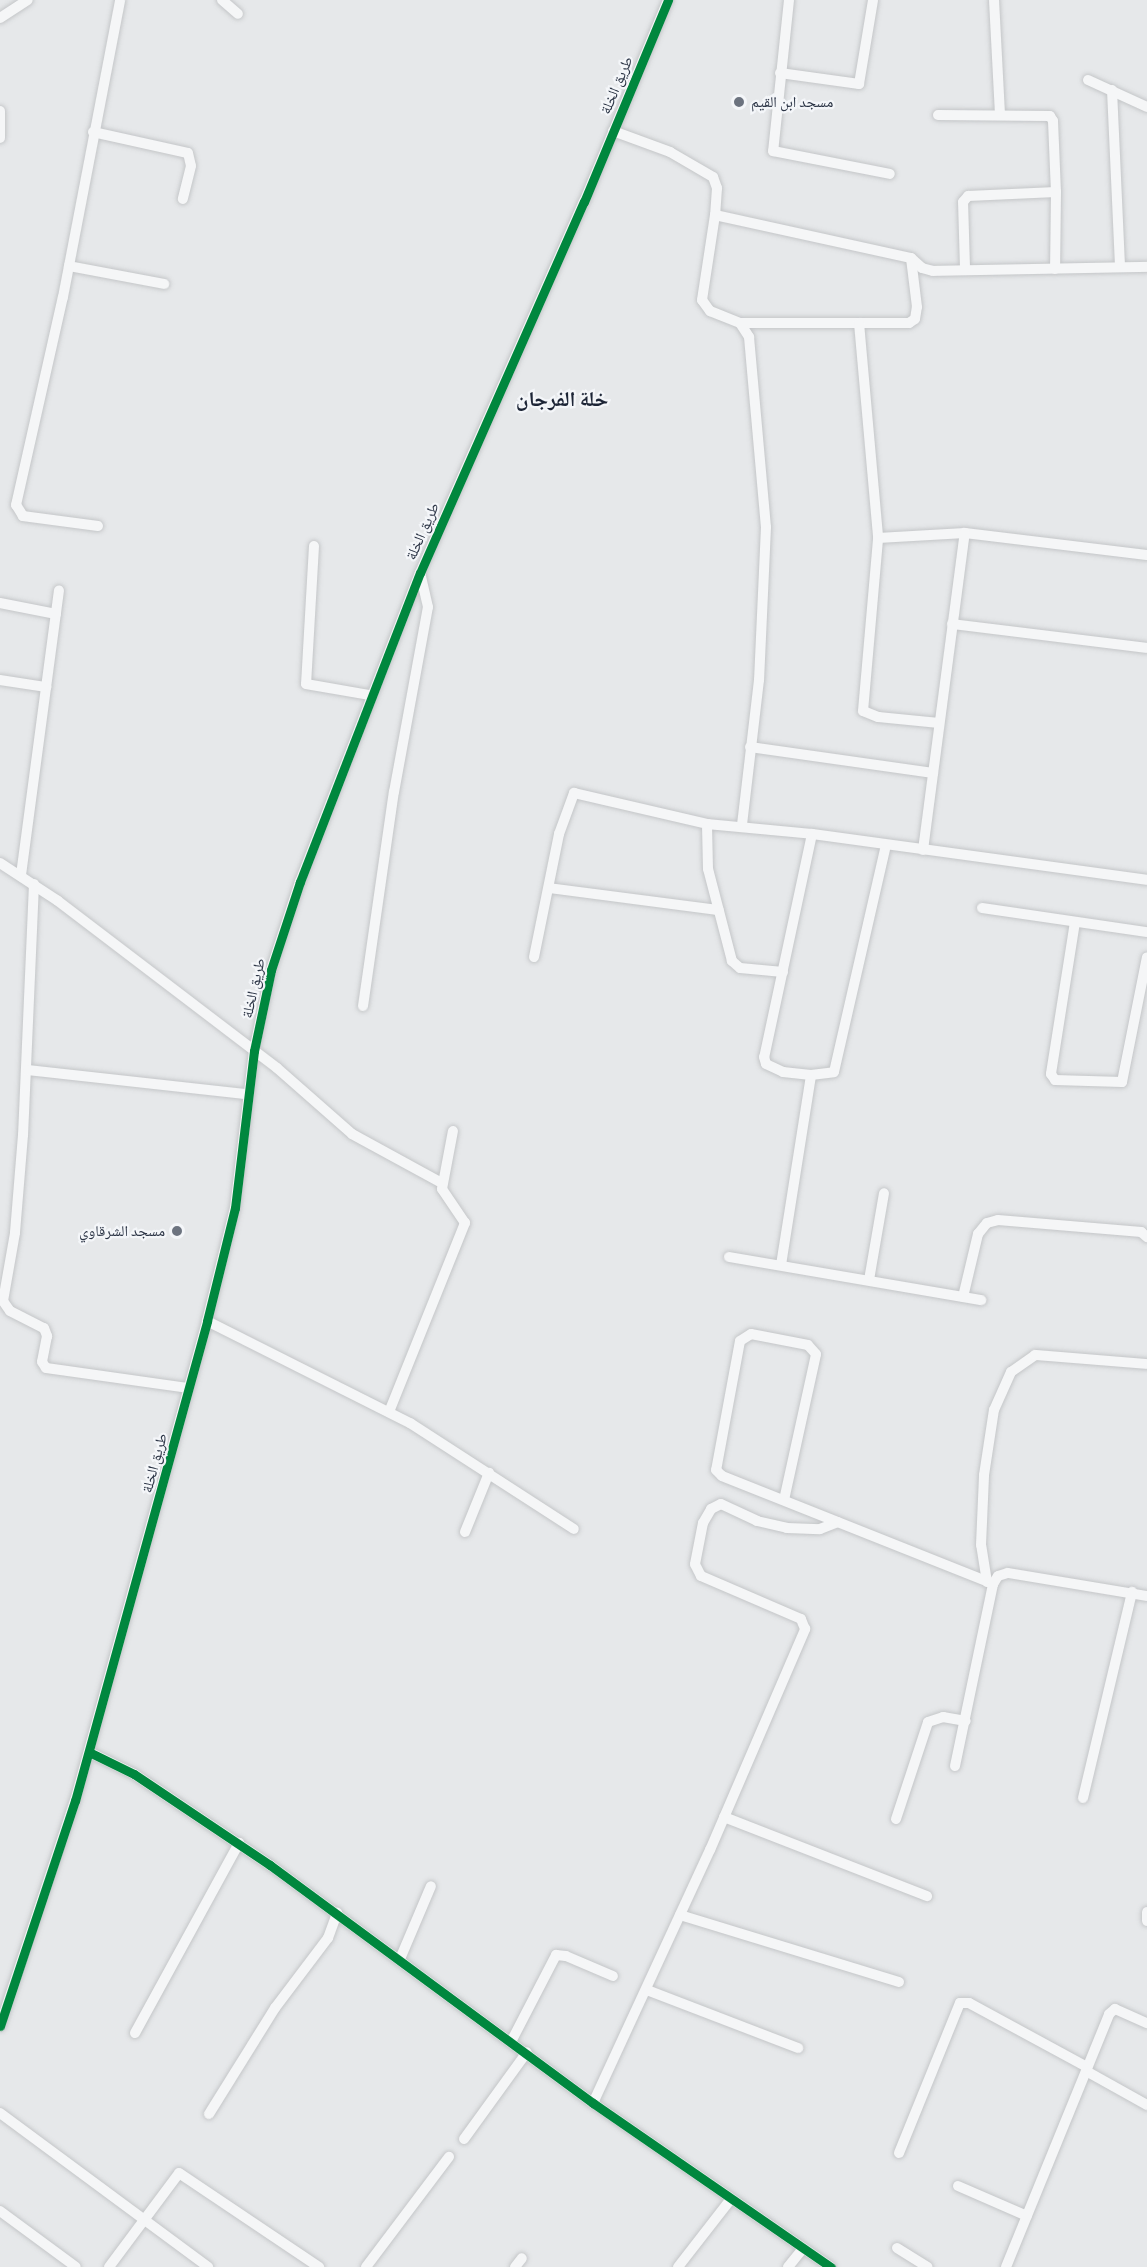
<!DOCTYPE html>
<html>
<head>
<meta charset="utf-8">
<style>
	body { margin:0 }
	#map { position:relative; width:1147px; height:2267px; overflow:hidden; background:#e6e8ea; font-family:Barlow,"Noto Naskh Arabic",sans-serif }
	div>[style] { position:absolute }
	.roads { filter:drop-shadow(0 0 2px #c4c6c8) drop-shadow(0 0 2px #c4c6c8) }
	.minor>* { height:10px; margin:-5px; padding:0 5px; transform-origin:5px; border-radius:5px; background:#f5f6f7 }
	.cycleway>* { height:9px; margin:-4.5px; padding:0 4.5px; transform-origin:4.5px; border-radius:4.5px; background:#00873e }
	.dots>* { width:16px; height:16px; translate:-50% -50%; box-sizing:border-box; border:3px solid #f4f6f9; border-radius:50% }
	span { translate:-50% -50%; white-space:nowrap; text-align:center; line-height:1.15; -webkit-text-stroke:4.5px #f4f6f9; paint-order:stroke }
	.street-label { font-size:15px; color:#2b3445 }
	.poi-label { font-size:15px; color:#2b3445 }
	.left { translate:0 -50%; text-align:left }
	.right { translate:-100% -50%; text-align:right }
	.district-label { font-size:21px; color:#1d2536; font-weight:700 }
</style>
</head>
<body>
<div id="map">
	<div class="roads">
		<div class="minor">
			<i style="left:222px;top:0;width:21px;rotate:41deg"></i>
			<i style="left:789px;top:0;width:152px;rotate:96deg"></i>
			<i style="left:773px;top:151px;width:119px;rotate:11.1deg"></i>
			<i style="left:994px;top:0;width:114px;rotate:87deg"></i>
			<i style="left:0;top:18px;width:33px;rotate:-33deg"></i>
			<i style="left:780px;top:73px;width:80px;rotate:7.9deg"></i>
			<i style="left:859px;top:84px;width:85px;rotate:-80.5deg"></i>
			<i style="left:1088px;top:80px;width:65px;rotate:24.6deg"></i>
			<i style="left:1112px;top:90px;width:176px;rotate:87.4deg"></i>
			<i style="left:0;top:111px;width:27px;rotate:90deg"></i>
			<i style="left:938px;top:115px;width:112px;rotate:0.5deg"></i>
			<i style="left:1050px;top:116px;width:6px;rotate:59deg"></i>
			<i style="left:1053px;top:121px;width:71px;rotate:87.6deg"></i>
			<i style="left:613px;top:131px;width:61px;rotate:20.2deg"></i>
			<i style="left:670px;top:152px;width:50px;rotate:30.2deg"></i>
			<i style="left:713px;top:177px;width:12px;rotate:70deg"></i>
			<i style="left:717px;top:188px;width:27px;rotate:94deg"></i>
			<i style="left:715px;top:215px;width:86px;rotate:98.7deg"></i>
			<i style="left:702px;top:300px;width:14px;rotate:54deg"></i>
			<i style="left:710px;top:311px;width:32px;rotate:22deg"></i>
			<i style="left:740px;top:323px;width:17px;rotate:57deg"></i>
			<i style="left:749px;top:337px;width:191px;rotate:84.9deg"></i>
			<i style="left:766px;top:527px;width:153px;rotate:92.6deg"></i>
			<i style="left:759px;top:680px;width:146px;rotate:96.7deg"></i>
			<i style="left:93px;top:132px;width:97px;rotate:12.5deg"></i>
			<i style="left:188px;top:153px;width:13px;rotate:77deg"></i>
			<i style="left:191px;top:166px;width:34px;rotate:104deg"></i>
			<i style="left:715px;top:215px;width:201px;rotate:12.4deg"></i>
			<i style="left:911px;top:258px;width:15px;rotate:42deg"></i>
			<i style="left:922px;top:268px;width:11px;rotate:15deg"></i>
			<i style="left:933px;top:271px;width:214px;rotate:-1.1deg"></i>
			<i style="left:69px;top:266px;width:97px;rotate:10.7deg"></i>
			<i style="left:965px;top:268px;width:66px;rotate:-91.7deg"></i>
			<i style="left:963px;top:202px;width:8px;rotate:-50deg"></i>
			<i style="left:968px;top:196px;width:88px;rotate:-2.6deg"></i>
			<i style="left:1056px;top:192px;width:77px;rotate:90.7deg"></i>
			<i style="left:740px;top:323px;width:169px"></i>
			<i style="left:909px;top:323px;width:7px;rotate:-34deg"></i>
			<i style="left:915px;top:319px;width:12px;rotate:-81deg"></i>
			<i style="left:917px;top:307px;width:49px;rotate:-97deg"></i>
			<i style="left:859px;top:323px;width:216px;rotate:84.9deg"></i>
			<i style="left:98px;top:526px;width:76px;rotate:-172.4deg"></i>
			<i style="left:23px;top:516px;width:13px;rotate:-122deg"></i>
			<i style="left:16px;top:505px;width:213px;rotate:-77.3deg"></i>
			<i style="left:63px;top:297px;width:302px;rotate:-79.1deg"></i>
			<i style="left:314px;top:546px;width:138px;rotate:93.3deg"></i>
			<i style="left:306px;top:684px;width:65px;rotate:9.8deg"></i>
			<i style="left:0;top:603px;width:57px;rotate:11.1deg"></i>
			<i style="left:952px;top:624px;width:196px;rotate:7deg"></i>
			<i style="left:0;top:680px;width:47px;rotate:8.7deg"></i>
			<i style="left:939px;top:723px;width:61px;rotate:-174.4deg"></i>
			<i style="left:878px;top:717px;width:16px;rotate:-158deg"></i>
			<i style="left:863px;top:711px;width:174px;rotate:-85deg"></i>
			<i style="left:878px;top:538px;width:87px;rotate:-3.3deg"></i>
			<i style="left:965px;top:533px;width:183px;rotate:6.9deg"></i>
			<i style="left:750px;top:747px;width:185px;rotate:8.1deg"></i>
			<i style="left:812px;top:834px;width:228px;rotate:102.1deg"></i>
			<i style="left:764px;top:1057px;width:7px;rotate:74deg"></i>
			<i style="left:766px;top:1064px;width:19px;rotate:25deg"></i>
			<i style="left:783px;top:1072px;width:28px;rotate:6deg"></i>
			<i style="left:811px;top:1075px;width:23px;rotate:-7deg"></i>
			<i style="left:834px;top:1072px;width:233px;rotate:-77.1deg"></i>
			<i style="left:923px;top:850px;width:320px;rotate:-82.5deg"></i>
			<i style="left:0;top:863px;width:69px;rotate:33.2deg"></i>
			<i style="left:58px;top:901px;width:275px;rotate:37.3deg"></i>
			<i style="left:277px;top:1068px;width:100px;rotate:41.3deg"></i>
			<i style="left:352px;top:1134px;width:102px;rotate:28.6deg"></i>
			<i style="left:21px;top:875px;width:287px;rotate:-82.4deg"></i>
			<i style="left:34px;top:884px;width:251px;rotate:92.5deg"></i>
			<i style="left:23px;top:1135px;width:98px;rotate:94.7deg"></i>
			<i style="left:15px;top:1233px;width:69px;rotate:100deg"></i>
			<i style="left:3px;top:1301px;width:12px;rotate:55deg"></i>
			<i style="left:10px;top:1311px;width:38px;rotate:27deg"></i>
			<i style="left:44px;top:1328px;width:9px;rotate:69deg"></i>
			<i style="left:47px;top:1336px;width:26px;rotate:101deg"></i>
			<i style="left:42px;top:1362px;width:7px;rotate:56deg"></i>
			<i style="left:46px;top:1368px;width:143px;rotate:8deg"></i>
			<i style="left:549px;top:888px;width:171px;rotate:7.4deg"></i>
			<i style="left:982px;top:908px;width:167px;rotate:8.3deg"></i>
			<i style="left:1075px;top:922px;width:154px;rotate:99deg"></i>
			<i style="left:1051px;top:1074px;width:7px;rotate:56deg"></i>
			<i style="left:1055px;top:1080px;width:67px;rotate:1.7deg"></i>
			<i style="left:1122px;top:1082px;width:127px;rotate:-78.7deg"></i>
			<i style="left:534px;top:957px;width:126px;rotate:-78.5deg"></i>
			<i style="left:559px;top:834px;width:44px;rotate:-69.9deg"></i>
			<i style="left:574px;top:793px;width:137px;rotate:13.1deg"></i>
			<i style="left:783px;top:972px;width:43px;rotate:-174.7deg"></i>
			<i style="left:740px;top:968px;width:11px;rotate:-139deg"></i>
			<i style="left:732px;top:961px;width:95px;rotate:-104.6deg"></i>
			<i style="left:708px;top:869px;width:45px;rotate:-91.3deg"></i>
			<i style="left:707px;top:824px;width:105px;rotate:5.4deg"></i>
			<i style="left:812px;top:834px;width:338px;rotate:7.8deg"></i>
			<i style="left:363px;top:1006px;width:216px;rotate:-81.8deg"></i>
			<i style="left:394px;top:792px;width:188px;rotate:-79.6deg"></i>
			<i style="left:428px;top:607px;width:35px;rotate:-103deg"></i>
			<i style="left:28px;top:1070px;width:220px;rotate:6.3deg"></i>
			<i style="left:729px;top:1257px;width:256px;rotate:9.7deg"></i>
			<i style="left:781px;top:1265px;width:192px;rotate:-81deg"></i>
			<i style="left:869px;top:1280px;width:88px;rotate:-80.2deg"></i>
			<i style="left:963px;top:1297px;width:65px;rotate:-76.6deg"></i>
			<i style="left:978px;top:1234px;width:14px;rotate:-51deg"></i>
			<i style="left:987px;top:1223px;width:11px;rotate:-15deg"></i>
			<i style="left:998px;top:1220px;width:144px;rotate:4.8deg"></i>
			<i style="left:1141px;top:1232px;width:8px;rotate:40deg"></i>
			<i style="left:207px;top:1321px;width:227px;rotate:26.7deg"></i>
			<i style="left:410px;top:1423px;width:195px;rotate:32.9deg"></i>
			<i style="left:389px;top:1412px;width:204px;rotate:-68.1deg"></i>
			<i style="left:465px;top:1223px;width:41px;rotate:-124.1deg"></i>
			<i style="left:442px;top:1189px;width:59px;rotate:-79.3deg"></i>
			<i style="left:784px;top:1500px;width:149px;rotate:-77.6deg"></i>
			<i style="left:816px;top:1354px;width:12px;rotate:-132deg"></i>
			<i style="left:808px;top:1345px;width:58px;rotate:-169.1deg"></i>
			<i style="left:751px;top:1334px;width:13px;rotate:148deg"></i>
			<i style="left:740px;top:1341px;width:131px;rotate:100.5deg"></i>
			<i style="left:716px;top:1470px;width:8px;rotate:45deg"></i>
			<i style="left:722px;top:1476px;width:292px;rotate:21.7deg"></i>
			<i style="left:465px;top:1532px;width:64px;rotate:-67.9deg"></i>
			<i style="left:987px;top:1582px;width:37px;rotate:-99deg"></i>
			<i style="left:981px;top:1545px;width:70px;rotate:-87.5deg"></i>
			<i style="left:984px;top:1475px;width:66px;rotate:-81.3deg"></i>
			<i style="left:994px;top:1410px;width:42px;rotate:-65.9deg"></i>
			<i style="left:1011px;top:1372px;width:29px;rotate:-35deg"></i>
			<i style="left:1035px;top:1355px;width:112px;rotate:4.6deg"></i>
			<i style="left:89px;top:1752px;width:50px;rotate:26.1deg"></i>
			<i style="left:134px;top:1774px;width:164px;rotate:33.8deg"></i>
			<i style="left:270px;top:1865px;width:401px;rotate:36.4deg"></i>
			<i style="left:593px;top:2103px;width:289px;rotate:34.6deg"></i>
			<i style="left:955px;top:1766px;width:186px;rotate:-78.2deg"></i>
			<i style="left:993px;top:1584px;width:9px;rotate:-58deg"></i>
			<i style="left:998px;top:1576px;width:10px;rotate:-17deg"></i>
			<i style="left:1008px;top:1573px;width:141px;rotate:9.4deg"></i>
			<i style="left:1083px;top:1798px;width:212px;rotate:-76.6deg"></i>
			<i style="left:724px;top:1817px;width:218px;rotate:21.3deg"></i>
			<i style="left:896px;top:1819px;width:102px;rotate:-71.7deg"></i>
			<i style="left:928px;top:1722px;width:16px;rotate:-18deg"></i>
			<i style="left:943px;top:1717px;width:23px;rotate:10deg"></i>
			<i style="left:1147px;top:1912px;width:9px;rotate:90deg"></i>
			<i style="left:680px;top:1915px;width:229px;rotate:17deg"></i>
			<i style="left:400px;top:1959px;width:79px;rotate:-67deg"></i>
			<i style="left:647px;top:1990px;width:162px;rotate:21deg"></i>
			<i style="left:0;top:2026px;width:237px;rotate:-71.6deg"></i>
			<i style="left:75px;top:1801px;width:498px;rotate:-74.6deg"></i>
			<i style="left:207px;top:1321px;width:116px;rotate:-76.1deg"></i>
			<i style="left:235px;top:1208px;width:158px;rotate:-83.1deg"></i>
			<i style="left:254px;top:1051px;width:83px;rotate:-78.1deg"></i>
			<i style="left:271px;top:970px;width:93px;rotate:-71.8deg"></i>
			<i style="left:300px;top:882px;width:331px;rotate:-68.8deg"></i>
			<i style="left:420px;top:573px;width:406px;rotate:-66.2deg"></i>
			<i style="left:584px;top:202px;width:219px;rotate:-67.4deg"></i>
			<i style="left:135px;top:2033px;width:217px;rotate:-61.3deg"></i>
			<i style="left:512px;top:2040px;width:96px;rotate:-62.6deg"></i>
			<i style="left:556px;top:1955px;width:10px;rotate:6deg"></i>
			<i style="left:566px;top:1956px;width:51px;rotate:23.1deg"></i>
			<i style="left:1088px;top:2072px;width:68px;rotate:29.2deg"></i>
			<i style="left:593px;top:2103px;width:279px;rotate:-65.2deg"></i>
			<i style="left:710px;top:1850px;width:241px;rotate:-66.7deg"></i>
			<i style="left:805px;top:1629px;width:11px;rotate:-112deg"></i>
			<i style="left:801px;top:1619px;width:109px;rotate:-156.7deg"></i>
			<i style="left:701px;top:1576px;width:13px;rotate:-117deg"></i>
			<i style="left:695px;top:1564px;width:42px;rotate:-79deg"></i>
			<i style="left:703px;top:1523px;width:16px;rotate:-60deg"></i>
			<i style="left:711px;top:1509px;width:11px;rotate:-27deg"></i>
			<i style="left:721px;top:1504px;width:40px;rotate:25deg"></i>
			<i style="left:757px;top:1521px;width:31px;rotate:13deg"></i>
			<i style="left:787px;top:1528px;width:33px;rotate:2deg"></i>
			<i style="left:820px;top:1529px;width:19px;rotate:-21deg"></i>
			<i style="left:0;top:2113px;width:259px;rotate:36.5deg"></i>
			<i style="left:209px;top:2114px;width:125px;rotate:-58.1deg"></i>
			<i style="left:275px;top:2008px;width:88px;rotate:-52.9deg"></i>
			<i style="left:328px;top:1938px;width:27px;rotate:-70deg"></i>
			<i style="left:464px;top:2139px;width:107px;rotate:-54.1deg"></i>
			<i style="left:899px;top:2153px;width:162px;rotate:-67.9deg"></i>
			<i style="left:960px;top:2003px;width:9px"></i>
			<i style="left:969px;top:2003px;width:134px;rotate:28.5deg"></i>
			<i style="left:958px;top:2186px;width:75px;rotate:23.5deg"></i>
			<i style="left:0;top:2211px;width:94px;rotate:36.4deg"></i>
			<i style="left:897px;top:2248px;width:36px;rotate:32deg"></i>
			<i style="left:109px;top:2267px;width:117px;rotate:-53.3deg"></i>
			<i style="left:179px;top:2173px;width:169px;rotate:33.9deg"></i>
			<i style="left:366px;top:2267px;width:138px;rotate:-53deg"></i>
			<i style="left:515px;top:2267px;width:11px;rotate:-52deg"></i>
			<i style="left:678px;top:2267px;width:86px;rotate:-52.1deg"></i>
			<i style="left:788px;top:2267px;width:22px;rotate:-51deg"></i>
			<i style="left:1006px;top:2267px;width:273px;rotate:-67.8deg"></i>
			<i style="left:1109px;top:2014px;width:8px;rotate:-40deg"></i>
			<i style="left:1115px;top:2009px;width:35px;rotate:24deg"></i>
		</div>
	</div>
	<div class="cycleway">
		<i style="left:89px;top:1752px;width:50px;rotate:26.1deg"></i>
		<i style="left:134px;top:1774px;width:164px;rotate:33.8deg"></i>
		<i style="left:270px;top:1865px;width:401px;rotate:36.4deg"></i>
		<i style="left:593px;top:2103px;width:289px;rotate:34.6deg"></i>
		<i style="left:0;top:2026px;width:237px;rotate:-71.6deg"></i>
		<i style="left:75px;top:1801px;width:498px;rotate:-74.6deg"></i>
		<i style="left:207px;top:1321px;width:116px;rotate:-76.1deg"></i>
		<i style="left:235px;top:1208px;width:158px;rotate:-83.1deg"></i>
		<i style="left:254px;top:1051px;width:83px;rotate:-78.1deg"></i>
		<i style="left:271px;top:970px;width:93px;rotate:-71.8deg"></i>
		<i style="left:300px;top:882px;width:331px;rotate:-68.8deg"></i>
		<i style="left:420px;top:573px;width:406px;rotate:-66.2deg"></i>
		<i style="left:584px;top:202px;width:219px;rotate:-67.4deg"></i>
	</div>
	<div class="dots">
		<i style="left:739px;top:102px;background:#6c737f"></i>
		<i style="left:177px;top:1231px;background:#6c737f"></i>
	</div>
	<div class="street-label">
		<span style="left:616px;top:85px;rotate:-67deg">طريق الخلة</span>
		<span style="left:422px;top:531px;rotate:-66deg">طريق الخلة</span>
		<span style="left:253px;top:988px;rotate:-77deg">طريق الخلة</span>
		<span style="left:154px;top:1463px;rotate:-75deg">طريق الخلة</span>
	</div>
	<div class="poi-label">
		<span class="left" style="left:751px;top:102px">مسجد ابن القيم</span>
		<span class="right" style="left:165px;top:1231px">مسجد الشرقاوي</span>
	</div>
	<div class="district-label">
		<span style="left:562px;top:398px">خلة الفرجان</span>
	</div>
</div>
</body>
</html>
